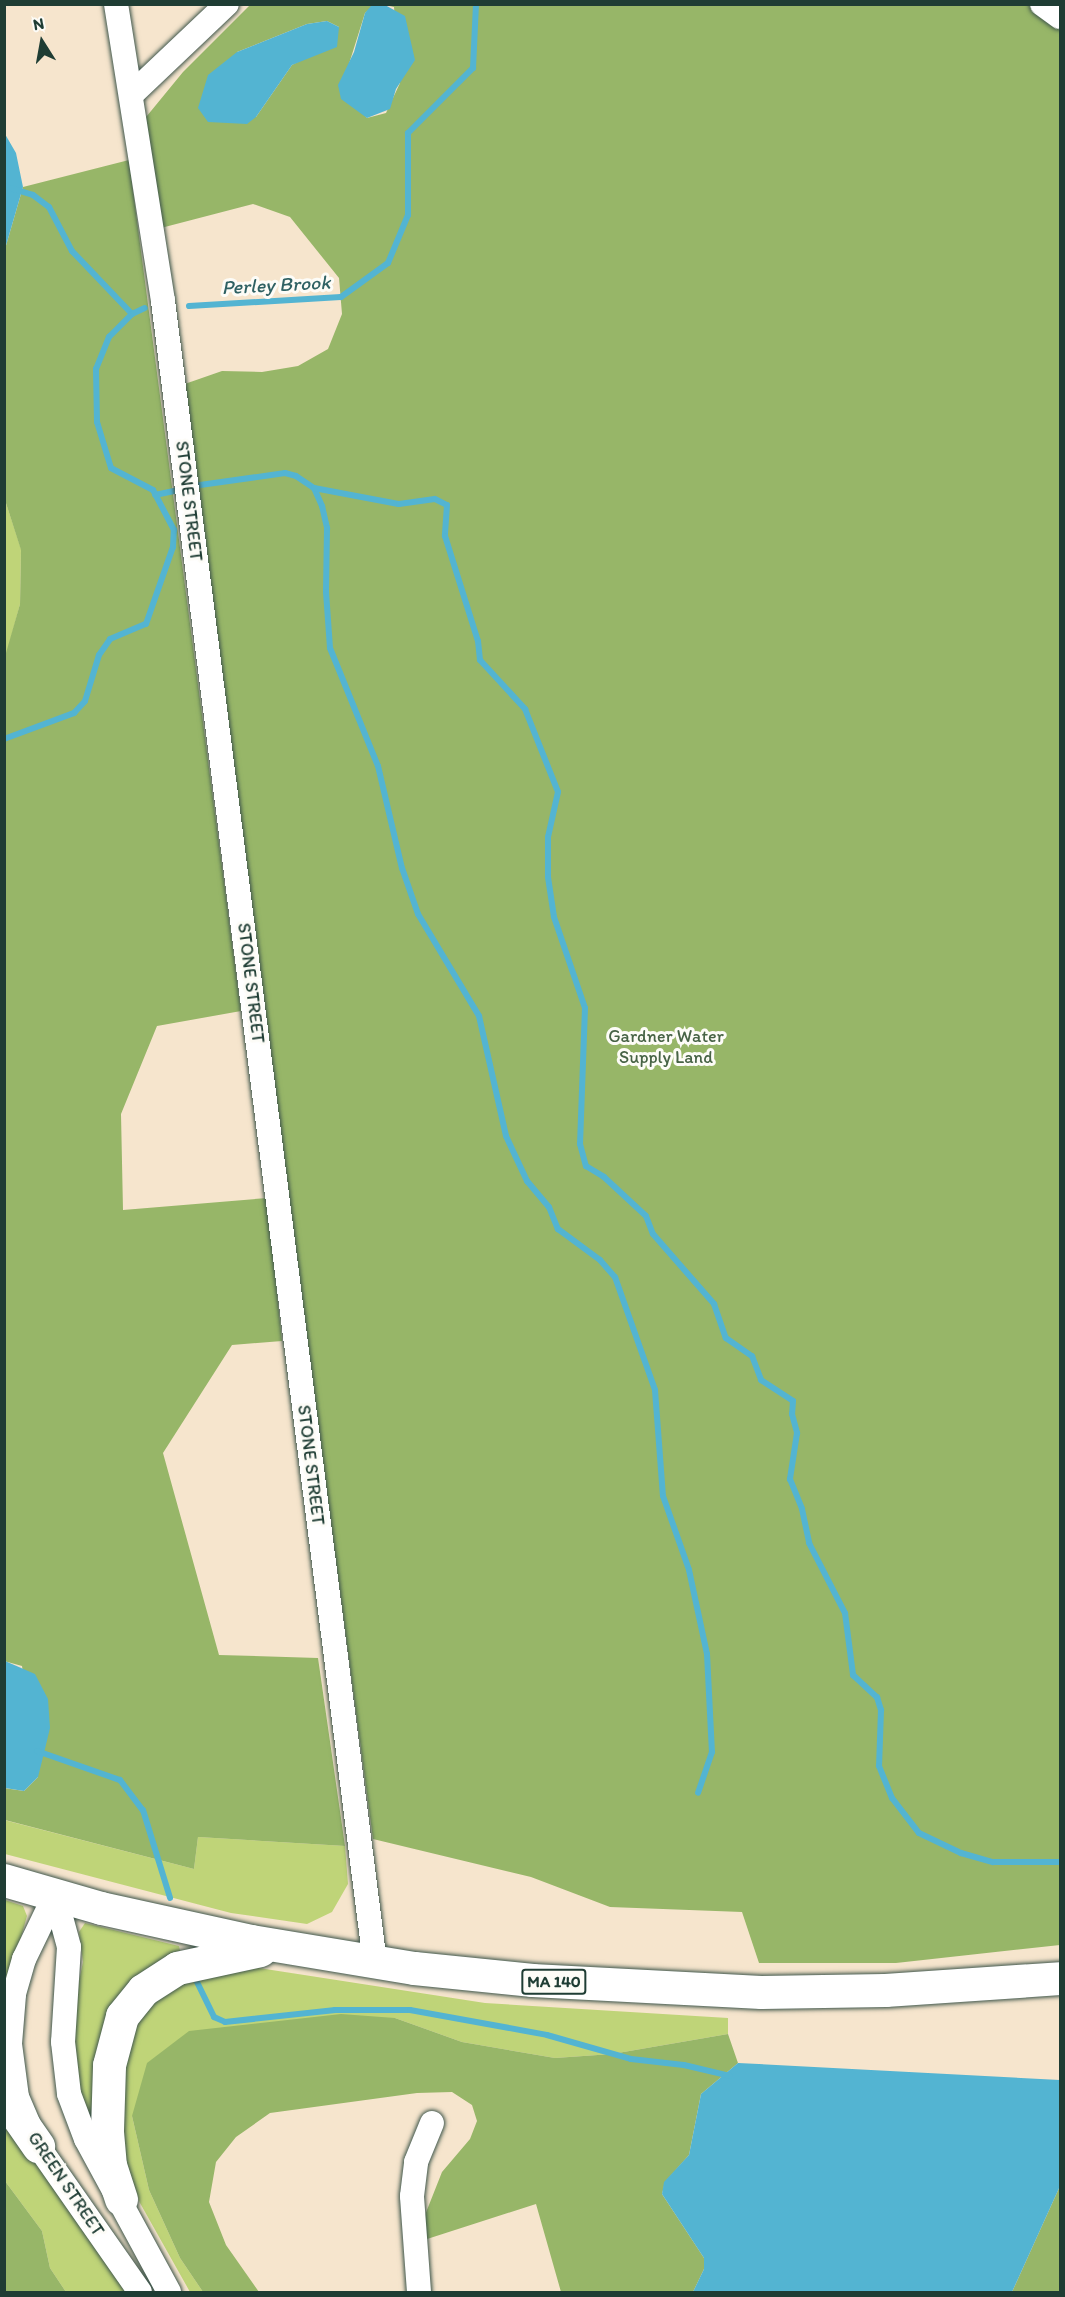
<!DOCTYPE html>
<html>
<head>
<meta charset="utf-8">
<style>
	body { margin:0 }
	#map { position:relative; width:1065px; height:2297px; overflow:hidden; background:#f6e5cd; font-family:Itim,sans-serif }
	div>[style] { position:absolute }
	.green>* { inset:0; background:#bfd478 }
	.forest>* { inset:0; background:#97b668 }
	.water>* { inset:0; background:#53b4d2 }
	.stream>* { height:6px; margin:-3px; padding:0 3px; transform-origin:3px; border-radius:3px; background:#53b4d2 }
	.roads { filter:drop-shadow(0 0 2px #3f564b) drop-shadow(0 0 2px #3f564b) }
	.minor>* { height:24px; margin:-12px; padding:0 12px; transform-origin:12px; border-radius:12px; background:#fff }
	.highway>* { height:33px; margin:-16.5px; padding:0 16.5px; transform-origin:16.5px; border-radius:16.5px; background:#fff }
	span { translate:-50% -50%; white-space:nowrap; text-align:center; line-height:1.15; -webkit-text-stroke:6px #fdfcf7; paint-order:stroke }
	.shield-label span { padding:2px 4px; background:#fdfcf7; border:2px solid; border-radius:4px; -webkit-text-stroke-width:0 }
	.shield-label { font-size:16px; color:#1f3d34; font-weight:700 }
	.street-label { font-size:18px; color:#1f3d34 }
	.park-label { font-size:18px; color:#476345 }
	.water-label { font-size:20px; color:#2f6163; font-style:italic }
	.frame { position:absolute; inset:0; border:6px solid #1f3d34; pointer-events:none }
	.north { position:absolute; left:12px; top:12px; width:60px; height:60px; -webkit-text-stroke:4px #fdfcf7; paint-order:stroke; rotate:349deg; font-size:16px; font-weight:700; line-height:24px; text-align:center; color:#1f3d34 }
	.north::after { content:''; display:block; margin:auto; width:21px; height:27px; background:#1f3d34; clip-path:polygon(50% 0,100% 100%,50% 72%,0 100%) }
</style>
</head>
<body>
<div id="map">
	<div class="green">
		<i style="clip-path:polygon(5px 500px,21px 549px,20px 604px,5px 660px)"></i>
		<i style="clip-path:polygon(4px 1820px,194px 1869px,198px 1837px,345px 1846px,348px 1884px,332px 1912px,307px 1924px,231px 1913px,5px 1854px)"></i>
		<i style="clip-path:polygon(5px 1900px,23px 1906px,27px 1916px,5px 1994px)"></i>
		<i style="clip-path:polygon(85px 1923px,179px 1946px,181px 1955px,162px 1963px,96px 2121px,87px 2122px,76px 2083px,73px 2010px,83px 1962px,79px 1932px)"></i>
		<i style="clip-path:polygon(227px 1963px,485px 2003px,728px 2018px,728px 2034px,612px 2054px,555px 2058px,462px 2042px,395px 2018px,132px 2116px,149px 2190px,180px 2258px,203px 2292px,190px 2292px,140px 2203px,125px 2161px,120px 2120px,122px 2071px,129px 2042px,146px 2009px,167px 1985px)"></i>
		<i style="clip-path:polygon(4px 2119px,91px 2237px,126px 2292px,66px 2292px,50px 2268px,42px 2231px,5px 2181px)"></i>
	</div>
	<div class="forest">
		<i style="clip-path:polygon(evenodd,250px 5px,375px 5px,365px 13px,348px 67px,351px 102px,367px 118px,386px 113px,400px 83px,394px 7px,385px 5px,1060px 5px,1060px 1945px,896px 1963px,759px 1963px,742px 1912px,610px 1907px,531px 1877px,373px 1839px,179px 386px,222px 371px,262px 372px,298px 366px,328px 349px,342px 314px,339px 278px,290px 217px,253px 204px,157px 229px,142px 122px,183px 72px,250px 5px,327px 21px,339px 27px,314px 53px,292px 65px,256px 117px,237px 52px,307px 24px,327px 21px)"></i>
		<i style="clip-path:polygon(129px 160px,241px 1011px,157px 1026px,121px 1114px,123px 1210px,267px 1198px,282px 1341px,232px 1345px,163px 1453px,219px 1655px,318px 1658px,345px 1846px,198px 1837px,194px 1869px,5px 1820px,4px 1788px,24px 1791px,38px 1777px,22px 1666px,4px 1661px,4px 660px,20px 604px,21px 550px,5px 500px,5px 249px,23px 187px)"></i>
		<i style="clip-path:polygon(341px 2014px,395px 2018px,462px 2042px,555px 2058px,612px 2054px,728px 2034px,738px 2063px,701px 2094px,689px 2155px,665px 2182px,662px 2194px,704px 2258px,704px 2269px,693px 2292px,561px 2292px,536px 2204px,424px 2240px,425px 2215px,442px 2172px,470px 2139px,477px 2121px,472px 2105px,452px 2092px,417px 2093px,270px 2113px,236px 2137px,216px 2162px,209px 2202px,226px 2245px,259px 2292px,203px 2292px,180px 2258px,149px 2190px,132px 2116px,147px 2063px,189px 2031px)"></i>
		<i style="clip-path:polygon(5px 2181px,42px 2231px,50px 2268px,66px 2292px,5px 2292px)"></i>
		<i style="clip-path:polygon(1060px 2186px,1060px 2292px,1012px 2292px)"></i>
	</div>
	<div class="water">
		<i style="clip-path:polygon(385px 5px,405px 16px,415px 60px,396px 89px,390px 109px,367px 118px,341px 99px,338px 85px,354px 52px,365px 13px,371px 6px)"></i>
		<i style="clip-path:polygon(327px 21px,339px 27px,337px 47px,292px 65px,256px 117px,247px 124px,208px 122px,198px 108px,208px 75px,237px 52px,307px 24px)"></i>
		<i style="clip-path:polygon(5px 134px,16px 153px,23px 187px,5px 249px,5px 327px)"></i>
		<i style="clip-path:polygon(5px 1661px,35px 1674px,48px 1699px,50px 1728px,43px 1757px,38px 1777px,24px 1791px,5px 1788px)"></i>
		<i style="clip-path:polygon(738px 2063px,1060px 2080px,1060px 2186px,1012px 2292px,693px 2292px,704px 2269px,704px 2258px,662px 2194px,664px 2182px,689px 2155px,701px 2094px)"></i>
	</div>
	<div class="stream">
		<i style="left:4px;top:186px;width:30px;rotate:17deg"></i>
		<i style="left:33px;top:195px;width:20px;rotate:37deg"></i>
		<i style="left:49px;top:207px;width:50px;rotate:62.4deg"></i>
		<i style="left:72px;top:251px;width:87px;rotate:46.4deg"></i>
		<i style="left:189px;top:306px;width:152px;rotate:-3.4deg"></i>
		<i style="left:341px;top:297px;width:58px;rotate:-35.9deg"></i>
		<i style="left:388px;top:263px;width:52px;rotate:-67.4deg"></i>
		<i style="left:408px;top:215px;width:82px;rotate:-90deg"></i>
		<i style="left:408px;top:133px;width:92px;rotate:-45deg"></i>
		<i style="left:473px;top:68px;width:64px;rotate:-87.3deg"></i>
		<i style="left:193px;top:486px;width:93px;rotate:-8deg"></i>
		<i style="left:285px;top:473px;width:11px;rotate:15deg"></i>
		<i style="left:296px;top:476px;width:22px;rotate:34deg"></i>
		<i style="left:314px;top:488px;width:20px;rotate:66deg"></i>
		<i style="left:322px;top:506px;width:23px;rotate:77deg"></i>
		<i style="left:327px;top:528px;width:64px;rotate:90.9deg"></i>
		<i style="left:326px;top:592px;width:56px;rotate:85.9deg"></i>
		<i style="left:330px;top:648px;width:127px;rotate:67.9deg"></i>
		<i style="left:378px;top:766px;width:105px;rotate:76.8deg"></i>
		<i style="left:402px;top:868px;width:49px;rotate:70.8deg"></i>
		<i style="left:418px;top:914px;width:119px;rotate:59.1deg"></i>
		<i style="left:479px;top:1016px;width:123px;rotate:77.3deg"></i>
		<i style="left:506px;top:1136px;width:50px;rotate:65deg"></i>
		<i style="left:527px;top:1181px;width:34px;rotate:50deg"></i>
		<i style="left:549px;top:1207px;width:24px;rotate:68deg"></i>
		<i style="left:558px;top:1229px;width:52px;rotate:36.4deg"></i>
		<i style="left:600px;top:1260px;width:23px;rotate:49deg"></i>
		<i style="left:615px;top:1277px;width:120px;rotate:70.5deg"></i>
		<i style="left:655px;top:1390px;width:106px;rotate:85.7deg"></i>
		<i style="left:663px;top:1496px;width:78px;rotate:70.6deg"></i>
		<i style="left:689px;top:1570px;width:86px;rotate:77.9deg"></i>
		<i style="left:707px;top:1654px;width:98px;rotate:87.1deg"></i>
		<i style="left:712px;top:1752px;width:43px;rotate:108.9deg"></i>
		<i style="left:314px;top:488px;width:86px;rotate:10.7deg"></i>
		<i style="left:399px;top:504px;width:36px;rotate:-8deg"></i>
		<i style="left:435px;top:499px;width:13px;rotate:27deg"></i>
		<i style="left:447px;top:505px;width:31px;rotate:94deg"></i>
		<i style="left:445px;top:536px;width:110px;rotate:72.6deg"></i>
		<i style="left:478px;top:641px;width:19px;rotate:84deg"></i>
		<i style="left:480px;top:660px;width:67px;rotate:47.4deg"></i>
		<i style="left:525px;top:709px;width:89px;rotate:68.3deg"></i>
		<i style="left:558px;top:792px;width:46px;rotate:102.5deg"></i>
		<i style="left:548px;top:837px;width:40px;rotate:90deg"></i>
		<i style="left:548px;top:877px;width:40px;rotate:81.5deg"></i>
		<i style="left:554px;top:917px;width:96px;rotate:71.2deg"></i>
		<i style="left:585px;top:1008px;width:136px;rotate:92.1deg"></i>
		<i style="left:580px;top:1144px;width:23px;rotate:75deg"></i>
		<i style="left:586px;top:1166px;width:21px;rotate:31deg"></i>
		<i style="left:604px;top:1177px;width:57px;rotate:42.9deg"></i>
		<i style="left:646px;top:1216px;width:19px;rotate:69deg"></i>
		<i style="left:653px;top:1234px;width:93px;rotate:48.9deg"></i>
		<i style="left:714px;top:1304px;width:36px;rotate:71deg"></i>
		<i style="left:726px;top:1338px;width:32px;rotate:35deg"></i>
		<i style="left:752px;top:1356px;width:26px;rotate:69deg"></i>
		<i style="left:761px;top:1380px;width:38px;rotate:33deg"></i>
		<i style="left:793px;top:1401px;width:13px;rotate:94deg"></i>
		<i style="left:792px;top:1414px;width:20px;rotate:75deg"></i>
		<i style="left:797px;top:1433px;width:47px;rotate:98.7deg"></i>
		<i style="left:790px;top:1479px;width:32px;rotate:68deg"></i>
		<i style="left:802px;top:1509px;width:35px;rotate:78deg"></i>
		<i style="left:809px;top:1543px;width:79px;rotate:62.8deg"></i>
		<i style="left:845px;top:1613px;width:63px;rotate:82.6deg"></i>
		<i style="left:853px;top:1675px;width:33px;rotate:43deg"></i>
		<i style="left:877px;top:1697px;width:14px;rotate:73deg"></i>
		<i style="left:881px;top:1710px;width:56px;rotate:92deg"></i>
		<i style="left:879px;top:1766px;width:35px;rotate:68deg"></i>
		<i style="left:892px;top:1798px;width:44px;rotate:52.4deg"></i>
		<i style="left:919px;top:1833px;width:47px;rotate:25.5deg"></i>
		<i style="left:961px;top:1853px;width:33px;rotate:16deg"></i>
		<i style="left:993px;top:1862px;width:67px"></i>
		<i style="left:155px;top:495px;width:29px;rotate:-12deg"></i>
		<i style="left:4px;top:739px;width:75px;rotate:-20.4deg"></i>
		<i style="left:74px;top:713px;width:16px;rotate:-47deg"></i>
		<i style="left:85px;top:701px;width:48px;rotate:-73.1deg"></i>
		<i style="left:99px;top:655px;width:19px;rotate:-55deg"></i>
		<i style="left:110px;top:639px;width:39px;rotate:-23deg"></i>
		<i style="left:146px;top:624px;width:82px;rotate:-70.7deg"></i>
		<i style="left:173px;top:547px;width:17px;rotate:-87deg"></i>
		<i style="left:174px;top:530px;width:45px;rotate:-117.7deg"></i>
		<i style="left:153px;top:490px;width:47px;rotate:-152.4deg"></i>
		<i style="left:111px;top:468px;width:48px;rotate:-106.9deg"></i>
		<i style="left:97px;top:422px;width:53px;rotate:-91.1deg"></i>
		<i style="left:96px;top:369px;width:35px;rotate:-68deg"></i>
		<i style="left:109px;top:337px;width:33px;rotate:-45deg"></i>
		<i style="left:132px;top:314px;width:14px;rotate:-25deg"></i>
		<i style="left:37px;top:1751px;width:88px;rotate:19.3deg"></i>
		<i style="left:120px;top:1780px;width:38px;rotate:53deg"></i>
		<i style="left:143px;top:1810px;width:92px;rotate:72.9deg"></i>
		<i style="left:197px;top:1982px;width:39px;rotate:64deg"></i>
		<i style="left:214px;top:2017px;width:12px;rotate:24deg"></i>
		<i style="left:225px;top:2022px;width:111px;rotate:-6.2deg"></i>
		<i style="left:335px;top:2010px;width:75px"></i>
		<i style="left:410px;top:2010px;width:139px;rotate:10.3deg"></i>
		<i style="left:547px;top:2035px;width:87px;rotate:15.9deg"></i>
		<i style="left:631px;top:2059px;width:53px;rotate:6.5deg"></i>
		<i style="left:684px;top:2065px;width:47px;rotate:13.4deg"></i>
	</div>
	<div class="roads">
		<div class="minor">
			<i style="left:116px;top:4px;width:301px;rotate:81deg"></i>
			<i style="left:163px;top:301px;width:1674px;rotate:82.73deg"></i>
			<i style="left:1042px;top:4px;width:22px;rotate:36deg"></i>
			<i style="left:131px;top:95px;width:132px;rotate:-43.5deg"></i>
			<i style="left:55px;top:1895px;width:71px;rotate:115.8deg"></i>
			<i style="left:24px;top:1959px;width:37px;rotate:106deg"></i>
			<i style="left:14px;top:1995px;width:49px;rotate:94.7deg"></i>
			<i style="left:10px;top:2044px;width:53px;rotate:82.5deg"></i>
			<i style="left:17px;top:2097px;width:53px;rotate:66.8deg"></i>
			<i style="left:38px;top:2146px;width:178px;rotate:55.1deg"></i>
			<i style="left:55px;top:1895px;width:54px;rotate:74.9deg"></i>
			<i style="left:69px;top:1947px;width:95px;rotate:93.6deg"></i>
			<i style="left:63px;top:2042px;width:52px;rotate:83.4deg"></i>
			<i style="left:69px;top:2094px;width:48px;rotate:69.3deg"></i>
			<i style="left:86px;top:2139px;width:174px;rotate:61.5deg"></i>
			<i style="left:419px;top:2292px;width:96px;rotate:-94.2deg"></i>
			<i style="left:412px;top:2196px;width:34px;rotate:-83deg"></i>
			<i style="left:416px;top:2162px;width:42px;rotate:-67.7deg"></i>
		</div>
		<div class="highway">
			<i style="left:4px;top:1880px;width:101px;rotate:16.1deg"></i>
			<i style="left:101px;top:1908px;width:154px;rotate:12.4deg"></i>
			<i style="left:251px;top:1941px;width:165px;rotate:9.4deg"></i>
			<i style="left:414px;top:1968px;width:119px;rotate:5.8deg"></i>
			<i style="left:532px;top:1980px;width:229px;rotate:3deg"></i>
			<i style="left:761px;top:1992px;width:124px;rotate:-0.9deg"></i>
			<i style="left:885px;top:1990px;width:175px;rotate:-3.9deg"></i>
			<i style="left:4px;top:2097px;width:60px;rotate:55.2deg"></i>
			<i style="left:121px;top:2199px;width:35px;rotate:-108deg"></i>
			<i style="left:110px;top:2166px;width:36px;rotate:-95deg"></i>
			<i style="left:107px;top:2130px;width:65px;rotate:-88.2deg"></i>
			<i style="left:109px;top:2065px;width:51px;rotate:-75.1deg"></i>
			<i style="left:122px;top:2016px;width:33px;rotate:-51deg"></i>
			<i style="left:143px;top:1990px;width:40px;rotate:-32.9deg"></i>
			<i style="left:177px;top:1968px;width:85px;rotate:-12.2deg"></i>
		</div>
	</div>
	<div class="shield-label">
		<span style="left:554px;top:1982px">MA 140</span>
	</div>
	<div class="street-label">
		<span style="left:189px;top:501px;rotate:83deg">STONE STREET</span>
		<span style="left:251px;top:983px;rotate:83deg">STONE STREET</span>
		<span style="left:311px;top:1465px;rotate:83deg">STONE STREET</span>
		<span style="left:66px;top:2184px;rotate:56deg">GREEN STREET</span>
	</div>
	<div class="park-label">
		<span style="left:666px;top:1047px">Gardner Water<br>Supply Land</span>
	</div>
	<div class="water-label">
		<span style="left:276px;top:285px;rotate:-3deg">Perley Brook</span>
	</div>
	<div class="frame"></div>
	<div class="north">N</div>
</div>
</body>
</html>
